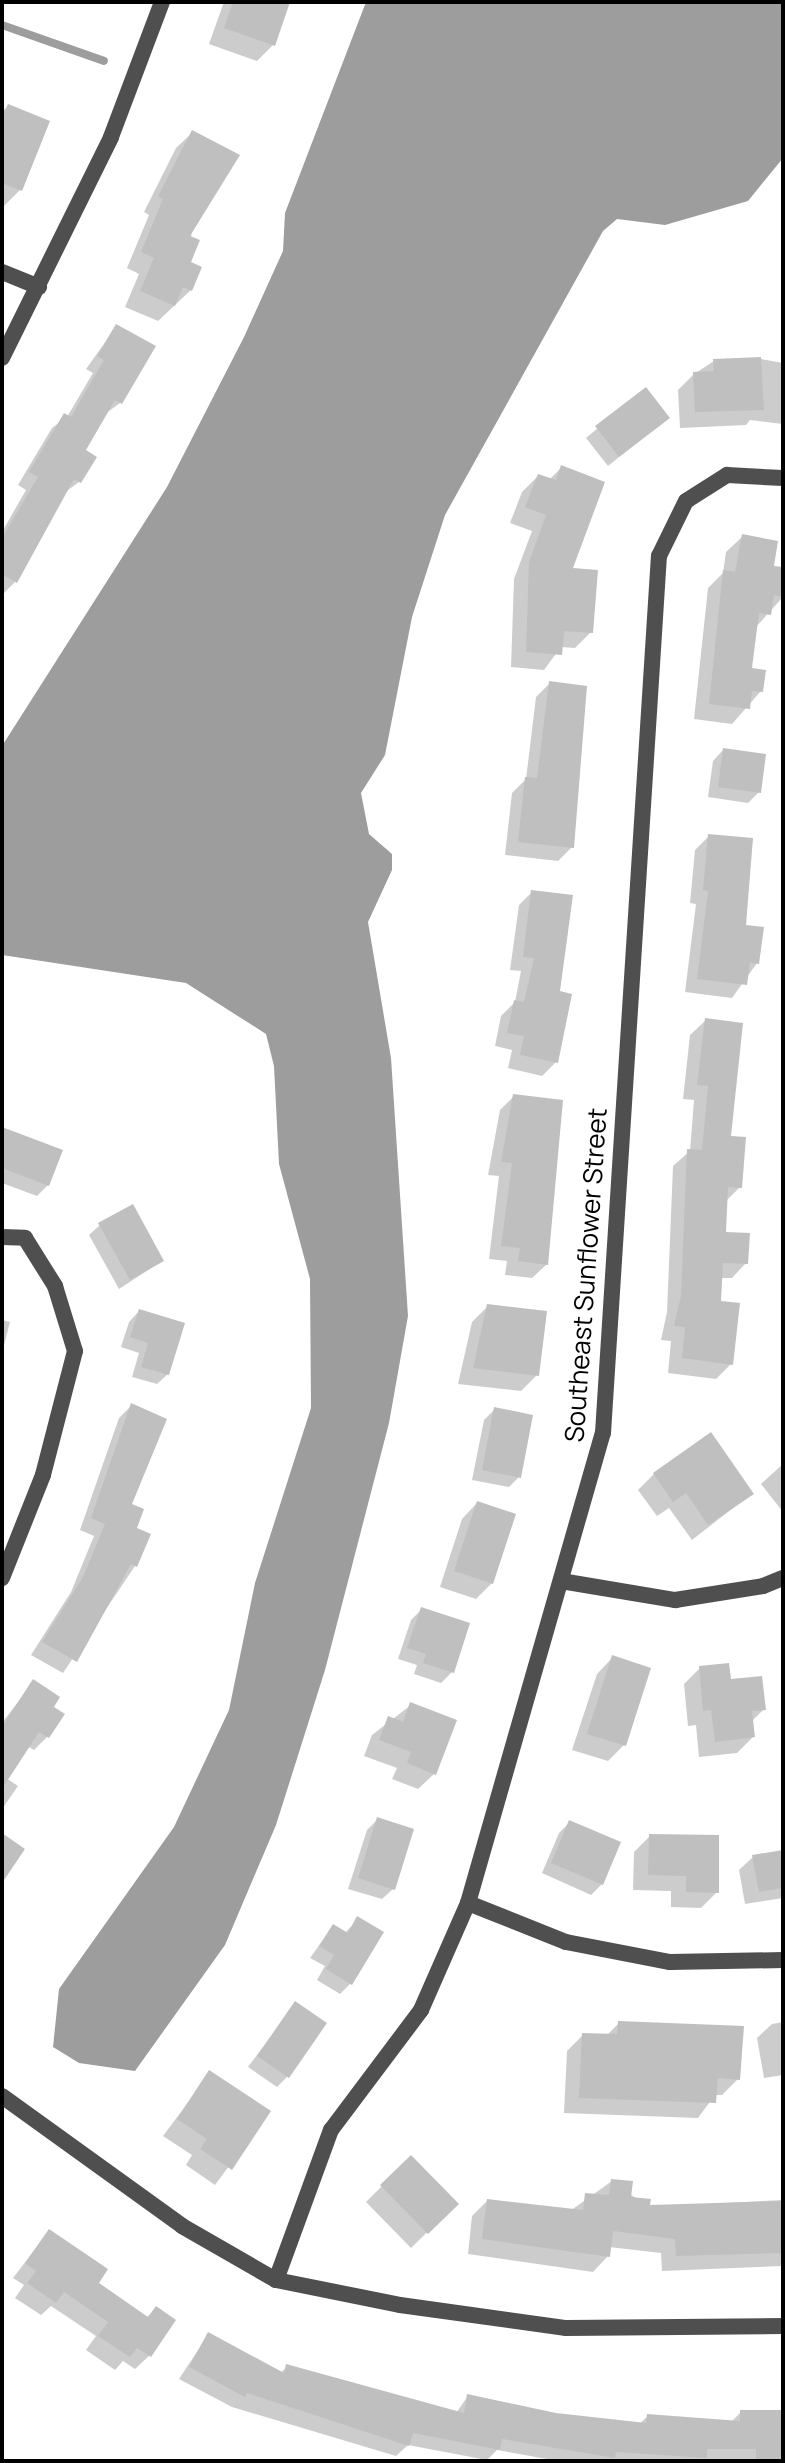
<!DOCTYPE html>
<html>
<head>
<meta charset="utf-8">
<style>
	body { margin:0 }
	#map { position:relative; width:785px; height:2463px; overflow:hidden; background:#fff; font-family:Manrope,sans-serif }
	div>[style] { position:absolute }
	.water>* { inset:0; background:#9d9d9d }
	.shadow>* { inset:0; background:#0003 }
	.stream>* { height:8px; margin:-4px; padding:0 4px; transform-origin:4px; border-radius:4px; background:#9d9d9d }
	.building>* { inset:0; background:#bfbfbf }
	.street>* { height:16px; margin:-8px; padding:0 8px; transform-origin:8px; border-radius:8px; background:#4f4f4f }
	span { translate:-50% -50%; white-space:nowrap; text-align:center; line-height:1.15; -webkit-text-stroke:7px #fff; paint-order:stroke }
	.street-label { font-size:26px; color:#000 }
	.frame { position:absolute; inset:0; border:4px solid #000; pointer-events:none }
</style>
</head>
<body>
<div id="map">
	<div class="water">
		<i style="clip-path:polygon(366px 2px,783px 2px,783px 158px,748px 201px,665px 225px,617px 219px,603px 231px,445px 515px,412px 617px,385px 755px,361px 793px,369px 834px,392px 854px,392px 870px,368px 922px,391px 1058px,408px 1316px,389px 1423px,325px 1670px,276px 1825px,225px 1945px,135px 2071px,79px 2063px,53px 2047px,59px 1989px,174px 1827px,229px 1710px,255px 1583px,311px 1408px,310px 1279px,279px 1164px,274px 1066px,266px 1034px,186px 983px,2px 955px,2px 746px,167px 487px,244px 337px,283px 251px,285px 213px)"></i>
	</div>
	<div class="shadow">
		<i style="clip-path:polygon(224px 2px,287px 2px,273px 45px,257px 61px,209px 44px)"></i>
		<i style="clip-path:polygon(8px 106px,20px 190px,4px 206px,2px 112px)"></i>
		<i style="clip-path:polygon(192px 133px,191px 290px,158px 321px,125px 307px,139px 274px,127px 268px,149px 215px,144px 212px,176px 148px)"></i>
		<i style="clip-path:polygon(117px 326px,120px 403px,105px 414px,83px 450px,79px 482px,64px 493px,15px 582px,3px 594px,2px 532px,26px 490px,18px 485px,52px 428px,67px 417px,93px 373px,86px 369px)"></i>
		<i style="clip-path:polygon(761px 359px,783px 363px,783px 424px,750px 420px,746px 425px,680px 428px,678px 390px,694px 374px,714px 361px)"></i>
		<i style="clip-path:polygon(645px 389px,667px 418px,608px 466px,586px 438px)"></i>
		<i style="clip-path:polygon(562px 467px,570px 570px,591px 632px,575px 648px,561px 647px,544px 670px,511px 667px,514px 579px,532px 531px,510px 523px,522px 492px,538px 476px,549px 480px)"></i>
		<i style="clip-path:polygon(742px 537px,771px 567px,783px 569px,783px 597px,755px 628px,750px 670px,761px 691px,732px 724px,694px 719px,708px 588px,723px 573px,726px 552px)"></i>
		<i style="clip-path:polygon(550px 683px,572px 847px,558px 861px,505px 855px,512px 793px,526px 779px,536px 697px)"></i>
		<i style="clip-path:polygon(723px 750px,759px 792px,748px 803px,708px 797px,713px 761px)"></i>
		<i style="clip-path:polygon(709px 836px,757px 963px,732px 998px,685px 992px,696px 904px,690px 903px,695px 850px)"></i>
		<i style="clip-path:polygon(532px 892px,558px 993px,556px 1062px,542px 1076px,508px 1068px,512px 1050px,495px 1046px,501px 1016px,515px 1002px,521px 971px,510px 970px,519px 905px)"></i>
		<i style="clip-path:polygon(705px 1021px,740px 1187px,726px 1201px,724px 1234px,746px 1263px,732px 1278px,720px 1278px,719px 1303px,731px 1364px,716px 1379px,668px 1373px,671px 1341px,661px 1340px,667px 1312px,673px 1166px,690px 1151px,694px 1100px,683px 1099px,690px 1035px)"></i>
		<i style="clip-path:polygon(514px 1096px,546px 1265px,532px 1278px,505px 1275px,507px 1261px,489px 1259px,499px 1176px,488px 1175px,500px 1110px)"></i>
		<i style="clip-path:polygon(2px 1131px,48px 1185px,37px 1196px,2px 1183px)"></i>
		<i style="clip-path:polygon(100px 1225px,162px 1261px,119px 1289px,89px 1235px)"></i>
		<i style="clip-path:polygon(488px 1306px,537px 1375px,521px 1391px,458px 1384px,472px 1322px)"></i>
		<i style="clip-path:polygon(139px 1311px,168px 1374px,157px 1384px,132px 1377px,139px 1353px,121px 1347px,129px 1322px)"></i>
		<i style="clip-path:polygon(2px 1320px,10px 1322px,2px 1353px)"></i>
		<i style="clip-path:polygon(131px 1406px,129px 1505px,135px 1566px,63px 1673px,31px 1655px,71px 1592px,94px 1536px,80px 1530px,119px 1418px)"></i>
		<i style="clip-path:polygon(495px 1409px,519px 1477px,509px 1487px,472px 1480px,484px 1420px)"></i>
		<i style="clip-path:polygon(783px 1464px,783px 1512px,761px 1484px)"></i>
		<i style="clip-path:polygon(654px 1474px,751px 1494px,692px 1540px,669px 1508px,657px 1516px,638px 1490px)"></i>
		<i style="clip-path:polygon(477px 1503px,492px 1583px,476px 1599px,440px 1587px,462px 1519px)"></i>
		<i style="clip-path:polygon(422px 1609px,452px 1672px,441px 1683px,414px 1674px,417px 1665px,398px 1659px,411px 1620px)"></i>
		<i style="clip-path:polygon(612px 1658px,624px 1745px,608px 1761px,572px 1750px,597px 1674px)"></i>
		<i style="clip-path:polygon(700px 1668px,729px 1681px,764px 1709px,751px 1722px,753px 1737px,737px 1753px,699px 1757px,696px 1725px,688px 1726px,684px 1684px)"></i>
		<i style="clip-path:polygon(33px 1682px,51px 1707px,48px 1736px,34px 1750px,27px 1746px,6px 1778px,18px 1786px,2px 1809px,2px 1723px)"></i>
		<i style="clip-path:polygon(411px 1705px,434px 1774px,418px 1789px,392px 1779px,397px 1768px,364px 1756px,372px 1735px)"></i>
		<i style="clip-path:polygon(378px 1819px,393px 1889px,382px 1899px,348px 1889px,367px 1830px)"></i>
		<i style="clip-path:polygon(570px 1822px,602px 1884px,591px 1895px,542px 1873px,559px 1833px)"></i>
		<i style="clip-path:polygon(650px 1836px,717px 1892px,701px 1908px,671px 1907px,671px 1891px,633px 1890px,634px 1852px)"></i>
		<i style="clip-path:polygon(783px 1852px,783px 1898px,745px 1904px,739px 1870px,753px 1857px)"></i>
		<i style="clip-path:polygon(358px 1919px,351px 1983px,340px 1994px,317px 1980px,325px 1966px,310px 1958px,333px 1926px,345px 1933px)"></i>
		<i style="clip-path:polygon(295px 2004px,288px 2076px,277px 2087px,248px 2067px)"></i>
		<i style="clip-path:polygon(783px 2022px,783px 2075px,764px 2078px,757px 2038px,772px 2024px)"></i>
		<i style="clip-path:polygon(619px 2023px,738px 2079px,722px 2095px,715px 2095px,698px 2118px,564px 2113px,567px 2051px,583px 2035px,606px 2036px)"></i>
		<i style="clip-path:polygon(210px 2073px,269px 2112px,215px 2185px,186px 2165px,192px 2155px,163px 2136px)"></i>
		<i style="clip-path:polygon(411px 2157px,456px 2204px,411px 2248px,366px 2202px)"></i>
		<i style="clip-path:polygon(612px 2181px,648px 2207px,783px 2200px,783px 2266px,662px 2271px,661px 2253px,609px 2247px,608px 2256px,593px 2272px,468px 2254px,472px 2216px,487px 2201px,570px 2211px)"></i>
		<i style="clip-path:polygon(49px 2231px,96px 2284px,146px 2318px,156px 2309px,149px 2356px,135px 2369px,123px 2361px,115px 2370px,86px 2350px,96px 2336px,51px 2306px,41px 2315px,15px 2298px,24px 2285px,13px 2278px)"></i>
		<i style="clip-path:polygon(208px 2335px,280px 2373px,287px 2367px,456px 2413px,468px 2396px,555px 2415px,639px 2424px,648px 2416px,731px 2422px,741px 2412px,783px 2412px,783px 2461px,558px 2461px,497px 2450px,487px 2460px,408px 2445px,396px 2456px,232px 2407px,179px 2379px)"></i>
	</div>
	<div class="stream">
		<i style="left:2px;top:25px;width:108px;rotate:19.4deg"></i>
	</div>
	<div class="building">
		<i style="clip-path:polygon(233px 2px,290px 2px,275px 46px,224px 28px)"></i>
		<i style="clip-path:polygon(8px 104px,50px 121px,22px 191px,2px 183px,2px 118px)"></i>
		<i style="clip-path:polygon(192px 130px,240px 155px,190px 236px,200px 240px,191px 262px,202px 267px,192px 291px,183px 287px,175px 306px,140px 291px,154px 258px,141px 252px,163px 199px,158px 196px)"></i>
		<i style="clip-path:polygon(116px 324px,156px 346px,122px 404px,115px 400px,86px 450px,97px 457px,81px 483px,74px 479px,17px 583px,2px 574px,2px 538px,38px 477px,29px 472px,64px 413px,71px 417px,104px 360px,97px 356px)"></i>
		<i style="clip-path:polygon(761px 357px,764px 410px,695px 412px,693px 372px,714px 371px,713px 359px)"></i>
		<i style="clip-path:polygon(646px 387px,670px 418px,619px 457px,595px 426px)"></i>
		<i style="clip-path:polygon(561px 465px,605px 482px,573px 568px,598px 570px,593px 633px,564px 631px,562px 655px,526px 652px,529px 562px,546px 515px,525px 507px,538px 474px,556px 480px)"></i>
		<i style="clip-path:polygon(742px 534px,778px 541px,774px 566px,783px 567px,783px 597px,774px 595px,771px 615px,759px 613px,752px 668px,766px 670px,763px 692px,752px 691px,750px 709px,709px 704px,723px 570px,735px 572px)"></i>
		<i style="clip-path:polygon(549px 681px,587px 686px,574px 848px,518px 842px,525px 777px,537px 778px)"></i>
		<i style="clip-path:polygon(723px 748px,766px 754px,761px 793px,718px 787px)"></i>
		<i style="clip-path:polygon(708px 834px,753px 838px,746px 925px,764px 927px,759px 964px,750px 963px,747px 985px,697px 979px,708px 891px,703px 890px)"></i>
		<i style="clip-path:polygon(531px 890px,573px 895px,560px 991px,572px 994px,558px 1063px,520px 1055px,524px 1036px,507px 1033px,514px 1000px,524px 1002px,534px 958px,523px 957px)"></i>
		<i style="clip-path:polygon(705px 1018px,743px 1023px,731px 1136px,746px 1137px,742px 1188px,728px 1187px,726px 1232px,750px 1233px,748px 1264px,723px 1263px,721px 1301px,740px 1303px,733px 1365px,682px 1358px,685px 1327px,674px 1326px,681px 1296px,687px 1149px,702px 1150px,708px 1086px,697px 1085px)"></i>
		<i style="clip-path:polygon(513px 1094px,563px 1100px,548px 1265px,518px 1261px,520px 1248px,501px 1246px,512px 1163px,501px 1162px)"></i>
		<i style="clip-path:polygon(2px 1127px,63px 1150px,49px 1186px,2px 1168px)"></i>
		<i style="clip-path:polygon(133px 1204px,164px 1261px,130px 1280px,98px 1223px)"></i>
		<i style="clip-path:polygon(487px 1304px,547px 1311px,539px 1376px,473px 1368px)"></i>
		<i style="clip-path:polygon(139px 1309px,185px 1323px,169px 1375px,141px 1367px,148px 1343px,130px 1337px)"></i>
		<i style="clip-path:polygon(131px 1403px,167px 1419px,132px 1504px,144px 1509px,137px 1528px,151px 1534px,137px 1567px,131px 1564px,77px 1662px,42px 1642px,83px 1577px,105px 1524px,91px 1518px)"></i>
		<i style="clip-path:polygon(494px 1407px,533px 1415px,521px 1478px,482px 1470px)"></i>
		<i style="clip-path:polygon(711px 1432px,754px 1494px,708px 1525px,686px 1493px,673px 1502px,653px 1473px)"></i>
		<i style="clip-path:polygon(477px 1501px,516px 1514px,493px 1584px,454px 1571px)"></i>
		<i style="clip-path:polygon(421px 1607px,470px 1623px,454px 1673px,423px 1663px,426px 1654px,407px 1648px)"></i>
		<i style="clip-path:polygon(612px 1655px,651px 1668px,626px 1746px,587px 1734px)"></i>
		<i style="clip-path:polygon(729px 1663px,731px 1679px,762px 1676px,766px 1710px,752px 1711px,755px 1737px,715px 1742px,711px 1710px,703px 1711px,699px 1666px)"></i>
		<i style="clip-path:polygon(33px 1679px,60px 1697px,54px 1707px,65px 1714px,49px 1738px,39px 1732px,2px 1789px,2px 1727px)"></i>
		<i style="clip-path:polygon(410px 1702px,457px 1720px,436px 1775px,407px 1763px,411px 1752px,379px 1740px,388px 1716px,403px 1722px)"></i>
		<i style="clip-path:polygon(377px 1817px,414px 1829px,395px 1890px,358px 1878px)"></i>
		<i style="clip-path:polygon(569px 1820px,621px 1842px,603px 1885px,551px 1863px)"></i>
		<i style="clip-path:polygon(2px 1833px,25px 1849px,2px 1883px)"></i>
		<i style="clip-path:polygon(649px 1834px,719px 1835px,719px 1893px,686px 1892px,686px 1876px,648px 1875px)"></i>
		<i style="clip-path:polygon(783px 1850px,783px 1888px,759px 1892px,752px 1855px)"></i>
		<i style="clip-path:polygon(357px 1916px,384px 1932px,352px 1985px,326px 1969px,334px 1955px,319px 1946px,333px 1924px,348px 1933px)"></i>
		<i style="clip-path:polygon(295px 2001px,327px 2023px,289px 2078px,257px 2056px)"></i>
		<i style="clip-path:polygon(618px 2021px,744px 2026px,740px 2080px,718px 2078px,716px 2103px,579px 2098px,582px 2033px,617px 2034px)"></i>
		<i style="clip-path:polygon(209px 2070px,271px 2111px,232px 2170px,200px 2149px,207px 2139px,177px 2119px)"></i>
		<i style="clip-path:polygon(411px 2155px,459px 2204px,428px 2234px,380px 2185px)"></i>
		<i style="clip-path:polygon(611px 2179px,633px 2181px,631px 2197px,651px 2199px,650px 2205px,783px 2201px,783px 2253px,676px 2256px,675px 2239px,613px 2231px,610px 2257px,482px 2239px,487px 2199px,583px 2210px,585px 2193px,609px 2195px)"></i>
		<i style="clip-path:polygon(49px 2229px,108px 2269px,99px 2283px,148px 2317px,156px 2306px,176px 2320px,151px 2357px,137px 2348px,130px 2357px,98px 2336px,108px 2322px,64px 2292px,56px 2303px,27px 2283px,36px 2271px,25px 2263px)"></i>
		<i style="clip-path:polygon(208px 2332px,284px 2373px,286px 2364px,464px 2413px,467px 2394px,556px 2413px,646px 2423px,647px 2414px,740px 2421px,740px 2410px,783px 2410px,783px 2461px,756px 2461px,756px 2449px,707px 2449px,707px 2458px,616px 2452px,615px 2458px,502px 2439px,500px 2450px,413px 2433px,409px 2446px,247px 2393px,245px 2397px,189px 2367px)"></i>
	</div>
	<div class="street">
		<i style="left:2px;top:272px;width:40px;rotate:22deg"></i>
		<i style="left:2px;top:358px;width:246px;rotate:-63.7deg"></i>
		<i style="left:111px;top:137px;width:144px;rotate:-69.3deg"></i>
		<i style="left:2px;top:1237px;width:23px;rotate:2deg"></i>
		<i style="left:25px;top:1238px;width:57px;rotate:58deg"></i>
		<i style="left:55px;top:1286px;width:68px;rotate:72.9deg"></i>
		<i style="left:75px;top:1351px;width:128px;rotate:104.5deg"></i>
		<i style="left:43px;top:1475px;width:111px;rotate:111.7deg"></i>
		<i style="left:561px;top:1581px;width:116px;rotate:9.5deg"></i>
		<i style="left:675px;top:1600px;width:89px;rotate:-9deg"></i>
		<i style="left:763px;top:1586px;width:22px;rotate:-22deg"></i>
		<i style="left:468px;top:1903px;width:105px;rotate:21.7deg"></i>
		<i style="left:566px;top:1942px;width:106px;rotate:10.9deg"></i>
		<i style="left:670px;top:1962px;width:113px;rotate:-1deg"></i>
		<i style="left:2px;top:2096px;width:222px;rotate:35.8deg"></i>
		<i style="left:182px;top:2226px;width:108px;rotate:29.9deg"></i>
		<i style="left:276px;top:2280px;width:126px;rotate:11.4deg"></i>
		<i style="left:400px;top:2305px;width:168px;rotate:7.9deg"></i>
		<i style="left:566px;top:2328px;width:217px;rotate:-0.5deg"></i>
		<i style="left:276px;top:2280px;width:160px;rotate:-69.9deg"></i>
		<i style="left:331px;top:2130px;width:150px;rotate:-53.1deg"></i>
		<i style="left:421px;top:2010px;width:117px;rotate:-66.3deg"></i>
		<i style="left:468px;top:1903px;width:489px;rotate:-74deg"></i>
		<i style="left:603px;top:1433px;width:879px;rotate:-86.35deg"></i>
		<i style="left:659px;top:556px;width:61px;rotate:-63.9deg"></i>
		<i style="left:686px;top:501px;width:49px;rotate:-32.4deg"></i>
		<i style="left:727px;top:475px;width:56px;rotate:3.1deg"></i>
	</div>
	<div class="street-label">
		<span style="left:586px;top:1275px;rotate:-86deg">Southeast Sunflower Street</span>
	</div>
	<div class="frame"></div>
</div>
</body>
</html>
